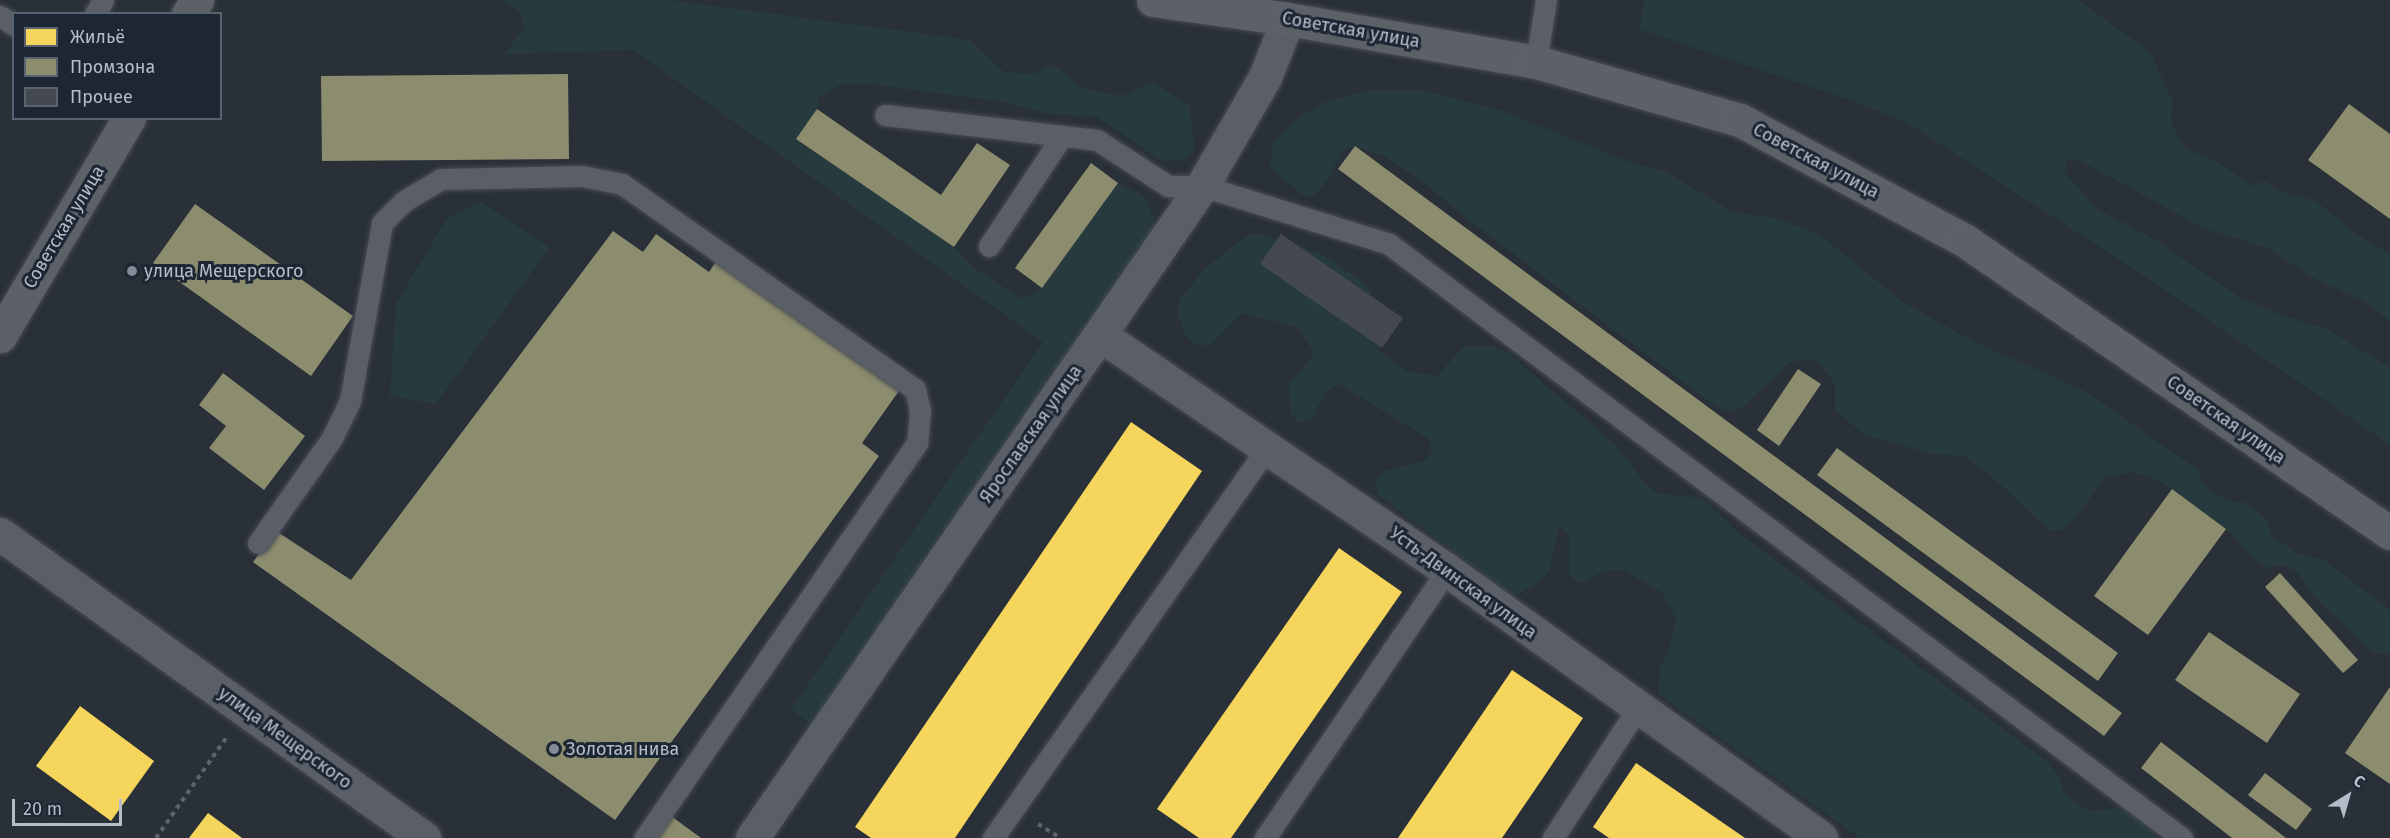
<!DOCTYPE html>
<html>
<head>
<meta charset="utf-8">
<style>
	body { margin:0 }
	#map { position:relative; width:2390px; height:838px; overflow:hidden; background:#2a3038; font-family:"Fira Sans",sans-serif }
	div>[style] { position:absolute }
	.green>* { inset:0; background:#273a3e }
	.homes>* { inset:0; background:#f6d55c }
	.industry>* { inset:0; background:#8c8c6e }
	.building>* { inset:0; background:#444950 }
	.path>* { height:4px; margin-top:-2px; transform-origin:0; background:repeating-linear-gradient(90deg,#5d636a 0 4.5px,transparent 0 9px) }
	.roads { filter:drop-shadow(0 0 2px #484c53) drop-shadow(0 0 2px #484c53) }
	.lane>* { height:21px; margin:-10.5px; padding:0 10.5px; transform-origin:10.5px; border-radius:10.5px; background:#5a5e66 }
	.street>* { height:33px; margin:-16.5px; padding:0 16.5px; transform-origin:16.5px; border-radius:16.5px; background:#5a5e66 }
	.primary>* { height:33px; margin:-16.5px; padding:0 16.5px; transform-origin:16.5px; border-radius:16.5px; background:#5c6168 }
	.dots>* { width:16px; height:16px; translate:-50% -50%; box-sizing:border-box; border:3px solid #1d2633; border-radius:50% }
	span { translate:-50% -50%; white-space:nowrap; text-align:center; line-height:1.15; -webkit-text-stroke:6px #1d2633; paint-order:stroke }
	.street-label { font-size:18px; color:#b4bcc9 }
	.poi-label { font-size:18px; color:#b4bcc9 }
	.left { translate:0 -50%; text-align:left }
	.legend { position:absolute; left:12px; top:12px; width:210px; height:108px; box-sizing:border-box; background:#1d2633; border:2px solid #59626f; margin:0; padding:8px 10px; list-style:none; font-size:18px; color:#b4bcc9 }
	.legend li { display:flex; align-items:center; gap:12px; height:30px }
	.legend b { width:30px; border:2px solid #59626f }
	.north { position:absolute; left:2318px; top:766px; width:60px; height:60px; -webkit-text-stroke:4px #1d2633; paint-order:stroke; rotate:37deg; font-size:16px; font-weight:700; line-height:24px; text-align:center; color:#b4bcc9 }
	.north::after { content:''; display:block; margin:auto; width:21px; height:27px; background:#b4bcc9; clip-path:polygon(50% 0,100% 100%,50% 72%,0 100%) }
	.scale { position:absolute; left:12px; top:799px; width:110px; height:27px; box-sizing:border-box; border:3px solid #b4bcc9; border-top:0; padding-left:8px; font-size:18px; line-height:21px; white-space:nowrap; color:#b4bcc9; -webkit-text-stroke:4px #1d2633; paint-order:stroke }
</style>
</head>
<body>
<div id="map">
	<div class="green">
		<i style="clip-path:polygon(504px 0,670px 0,956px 38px,970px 40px,1004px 72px,1034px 74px,1047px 65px,1060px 69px,1081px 88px,1122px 96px,1151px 82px,1189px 104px,1195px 149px,1186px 159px,1161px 161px,1096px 116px,1049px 114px,1004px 102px,870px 84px,842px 84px,819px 96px,817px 109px,797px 139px,954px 247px,973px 267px,1022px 299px,1042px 288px,1118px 183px,1143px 195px,1154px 219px,1153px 232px,923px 560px,813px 726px,791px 709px,1043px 342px,633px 50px,505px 54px,524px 27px,521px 13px)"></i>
		<i style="clip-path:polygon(1645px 0,2078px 0,2150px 52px,2172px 100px,2171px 124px,2185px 148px,2221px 164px,2251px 186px,2265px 181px,2278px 191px,2316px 201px,2356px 234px,2390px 254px,2390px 321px,2367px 303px,2312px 277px,2267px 248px,2203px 228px,2081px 161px,2069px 158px,2064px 171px,2097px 209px,2158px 241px,2236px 295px,2280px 315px,2328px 329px,2390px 368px,2390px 445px,2143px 275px,1909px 124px,1856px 102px,1639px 29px)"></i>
		<i style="clip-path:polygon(1367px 90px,1424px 90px,1502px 111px,1635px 164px,1666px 172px,1733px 212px,1776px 218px,1819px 234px,1903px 302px,1971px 340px,2085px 391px,2197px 469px,2203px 484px,2215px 493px,2229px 502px,2243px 502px,2256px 509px,2267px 522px,2272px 536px,2297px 553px,2324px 560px,2390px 610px,2390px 654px,2375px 653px,2363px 644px,2315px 597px,2296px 571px,2282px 565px,2268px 568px,2252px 558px,2233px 535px,2160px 481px,2132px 472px,2104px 478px,2076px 518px,2064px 529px,2050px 531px,1988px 473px,1963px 456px,1934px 454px,1866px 436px,1835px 410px,1835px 384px,1818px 362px,1804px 359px,1789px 363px,1742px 408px,1729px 412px,1715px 406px,1470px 221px,1421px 180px,1384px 156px,1355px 146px,1341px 152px,1328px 180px,1313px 196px,1303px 195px,1270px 168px,1273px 143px,1302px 115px,1326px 102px)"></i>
		<i style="clip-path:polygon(482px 202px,550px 247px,436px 404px,390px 396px,396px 303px,447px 218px)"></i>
		<i style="clip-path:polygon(1249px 234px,1264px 234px,1322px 254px,1360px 280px,1371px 292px,1366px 325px,1381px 352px,1407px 371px,1437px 376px,1464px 346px,1493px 346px,1507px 352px,1616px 445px,1645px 483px,1657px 493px,1702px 498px,1739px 533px,2049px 763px,2060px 777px,2063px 791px,2074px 801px,2089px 811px,2117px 808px,2131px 813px,2158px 838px,1860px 838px,1658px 694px,1660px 668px,1671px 643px,1676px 618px,1662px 593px,1650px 585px,1624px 571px,1606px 570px,1580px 583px,1569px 575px,1569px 536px,1559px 525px,1550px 570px,1539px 583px,1513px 596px,1378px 495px,1375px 482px,1385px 471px,1424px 461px,1432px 451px,1429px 439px,1339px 384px,1325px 392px,1311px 420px,1297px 422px,1290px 412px,1289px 385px,1314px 353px,1298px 327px,1243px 313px,1210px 345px,1196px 345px,1186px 336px,1177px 312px,1180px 299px,1205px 268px)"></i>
	</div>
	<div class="homes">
		<i style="clip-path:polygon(1131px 422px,1202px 471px,955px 838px,871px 838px,855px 827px)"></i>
		<i style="clip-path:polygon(1339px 548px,1402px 592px,1231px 838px,1199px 838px,1157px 809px)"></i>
		<i style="clip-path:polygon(1512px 670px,1583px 718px,1547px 772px,1502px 838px,1398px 838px)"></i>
		<i style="clip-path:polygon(80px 706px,154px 761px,111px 821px,36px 766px)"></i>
		<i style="clip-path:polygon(1636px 763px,1745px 838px,1609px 838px,1593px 827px)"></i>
		<i style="clip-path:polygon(208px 813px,242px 838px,189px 838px)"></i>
	</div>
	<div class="industry">
		<i style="clip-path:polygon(568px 74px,569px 159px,322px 161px,321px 76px)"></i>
		<i style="clip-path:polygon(2349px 104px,2390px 134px,2390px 219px,2308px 160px)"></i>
		<i style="clip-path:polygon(817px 109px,941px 195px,977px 143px,1010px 165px,954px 247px,796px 139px)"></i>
		<i style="clip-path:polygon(1355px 146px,2122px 713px,2104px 736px,1338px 169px)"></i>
		<i style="clip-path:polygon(1091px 163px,1118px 183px,1042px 288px,1015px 268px)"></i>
		<i style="clip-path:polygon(195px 204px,353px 316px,311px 376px,153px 263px)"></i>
		<i style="clip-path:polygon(613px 231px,643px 252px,656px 234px,709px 272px,719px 257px,901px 388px,862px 443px,879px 456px,615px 820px,253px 562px,276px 531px,351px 580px)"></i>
		<i style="clip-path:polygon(1798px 369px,1821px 384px,1779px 446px,1757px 430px)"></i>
		<i style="clip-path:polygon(223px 373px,305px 436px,264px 490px,209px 448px,226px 426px,199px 405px)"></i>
		<i style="clip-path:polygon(1837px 448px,2118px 653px,2098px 681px,1817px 475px)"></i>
		<i style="clip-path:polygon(2172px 489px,2226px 529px,2148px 635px,2094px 596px)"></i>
		<i style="clip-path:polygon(2280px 573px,2358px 660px,2343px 673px,2265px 587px)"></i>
		<i style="clip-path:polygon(2209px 632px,2300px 694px,2267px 743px,2175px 680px)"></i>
		<i style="clip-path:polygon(2390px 687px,2390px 784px,2345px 753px)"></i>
		<i style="clip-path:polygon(2161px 742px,2286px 838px,2232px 838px,2141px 768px)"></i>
		<i style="clip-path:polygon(2265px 773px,2312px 809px,2296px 830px,2248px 795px)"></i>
		<i style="clip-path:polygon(671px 816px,701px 838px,656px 838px)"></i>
	</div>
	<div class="building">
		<i style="clip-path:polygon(1281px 234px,1403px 318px,1382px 348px,1260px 264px)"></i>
	</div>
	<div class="path">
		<i style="left:1038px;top:824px;width:26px;rotate:32deg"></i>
		<i style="left:156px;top:838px;width:122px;rotate:-55deg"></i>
	</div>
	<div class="roads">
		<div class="lane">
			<i style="left:95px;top:14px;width:16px;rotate:-60deg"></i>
			<i style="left:0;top:16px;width:17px;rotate:33deg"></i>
			<i style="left:1536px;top:62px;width:63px;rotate:-80.8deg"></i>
			<i style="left:885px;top:115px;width:213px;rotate:6.7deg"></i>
			<i style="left:1097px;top:140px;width:85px;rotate:32.9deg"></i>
			<i style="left:1168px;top:186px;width:34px"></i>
			<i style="left:1202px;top:186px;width:196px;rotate:17.2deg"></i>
			<i style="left:1389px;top:244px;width:991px;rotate:36.84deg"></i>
			<i style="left:989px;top:246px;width:132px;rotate:-56.4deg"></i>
			<i style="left:258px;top:543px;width:128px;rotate:-54.8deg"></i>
			<i style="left:332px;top:438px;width:41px;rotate:-64.1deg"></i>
			<i style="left:350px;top:401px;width:181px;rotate:-79.8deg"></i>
			<i style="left:382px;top:223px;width:31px;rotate:-45deg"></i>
			<i style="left:404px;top:201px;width:43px;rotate:-30.7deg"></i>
			<i style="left:441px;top:179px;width:141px;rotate:-1.2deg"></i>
			<i style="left:582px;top:176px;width:41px;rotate:11.3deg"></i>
			<i style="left:622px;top:184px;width:358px;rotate:35deg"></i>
			<i style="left:915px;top:389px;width:23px;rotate:77deg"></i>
			<i style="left:920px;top:411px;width:32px;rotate:95deg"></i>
			<i style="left:917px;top:443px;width:480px;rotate:124.6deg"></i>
			<i style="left:993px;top:838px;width:479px;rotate:-54.9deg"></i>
			<i style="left:1265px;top:838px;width:324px;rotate:-55.8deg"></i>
			<i style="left:1553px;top:838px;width:154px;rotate:-56.9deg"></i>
		</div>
		<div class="street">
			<i style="left:1100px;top:335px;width:419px;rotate:34.1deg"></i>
			<i style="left:1447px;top:570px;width:460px;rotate:35.6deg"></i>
			<i style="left:0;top:534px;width:522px;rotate:35.64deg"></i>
			<i style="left:752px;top:838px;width:792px;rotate:-55.39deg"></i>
			<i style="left:1202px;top:186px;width:126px;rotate:-60deg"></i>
			<i style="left:1265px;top:77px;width:62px;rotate:-68.4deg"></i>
		</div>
		<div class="primary">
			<i style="left:1153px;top:0;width:136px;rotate:8deg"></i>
			<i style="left:1288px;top:19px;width:252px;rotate:9.8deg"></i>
			<i style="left:1536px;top:62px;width:212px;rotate:15.9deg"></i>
			<i style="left:1740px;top:120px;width:254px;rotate:28.2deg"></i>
			<i style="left:1964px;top:240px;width:517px;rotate:34.52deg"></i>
			<i style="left:188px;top:14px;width:17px;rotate:-57deg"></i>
			<i style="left:0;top:336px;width:253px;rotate:-59.4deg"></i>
		</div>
	</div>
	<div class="dots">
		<i style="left:132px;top:271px;background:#848b96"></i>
		<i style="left:554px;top:749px;background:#848b96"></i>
	</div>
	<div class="street-label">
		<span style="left:1351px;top:30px;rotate:10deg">Советская улица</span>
		<span style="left:1816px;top:161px;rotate:28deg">Советская улица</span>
		<span style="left:64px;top:227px;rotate:-59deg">Советская улица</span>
		<span style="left:2226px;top:420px;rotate:35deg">Советская улица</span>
		<span style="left:1031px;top:434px;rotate:-55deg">Ярославская улица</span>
		<span style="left:1463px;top:583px;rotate:36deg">Усть-Двинская улица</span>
		<span style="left:285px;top:738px;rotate:36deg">улица Мещерского</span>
	</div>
	<div class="poi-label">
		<span class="left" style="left:144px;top:271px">улица Мещерского</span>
		<span class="left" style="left:566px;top:749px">Золотая нива</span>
	</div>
	<ul class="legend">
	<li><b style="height:16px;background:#f6d55c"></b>Жильё</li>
	<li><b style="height:16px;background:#8c8c6e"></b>Промзона</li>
	<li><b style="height:16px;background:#444950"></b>Прочее</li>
	</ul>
	<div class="north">С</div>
	<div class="scale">20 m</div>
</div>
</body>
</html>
